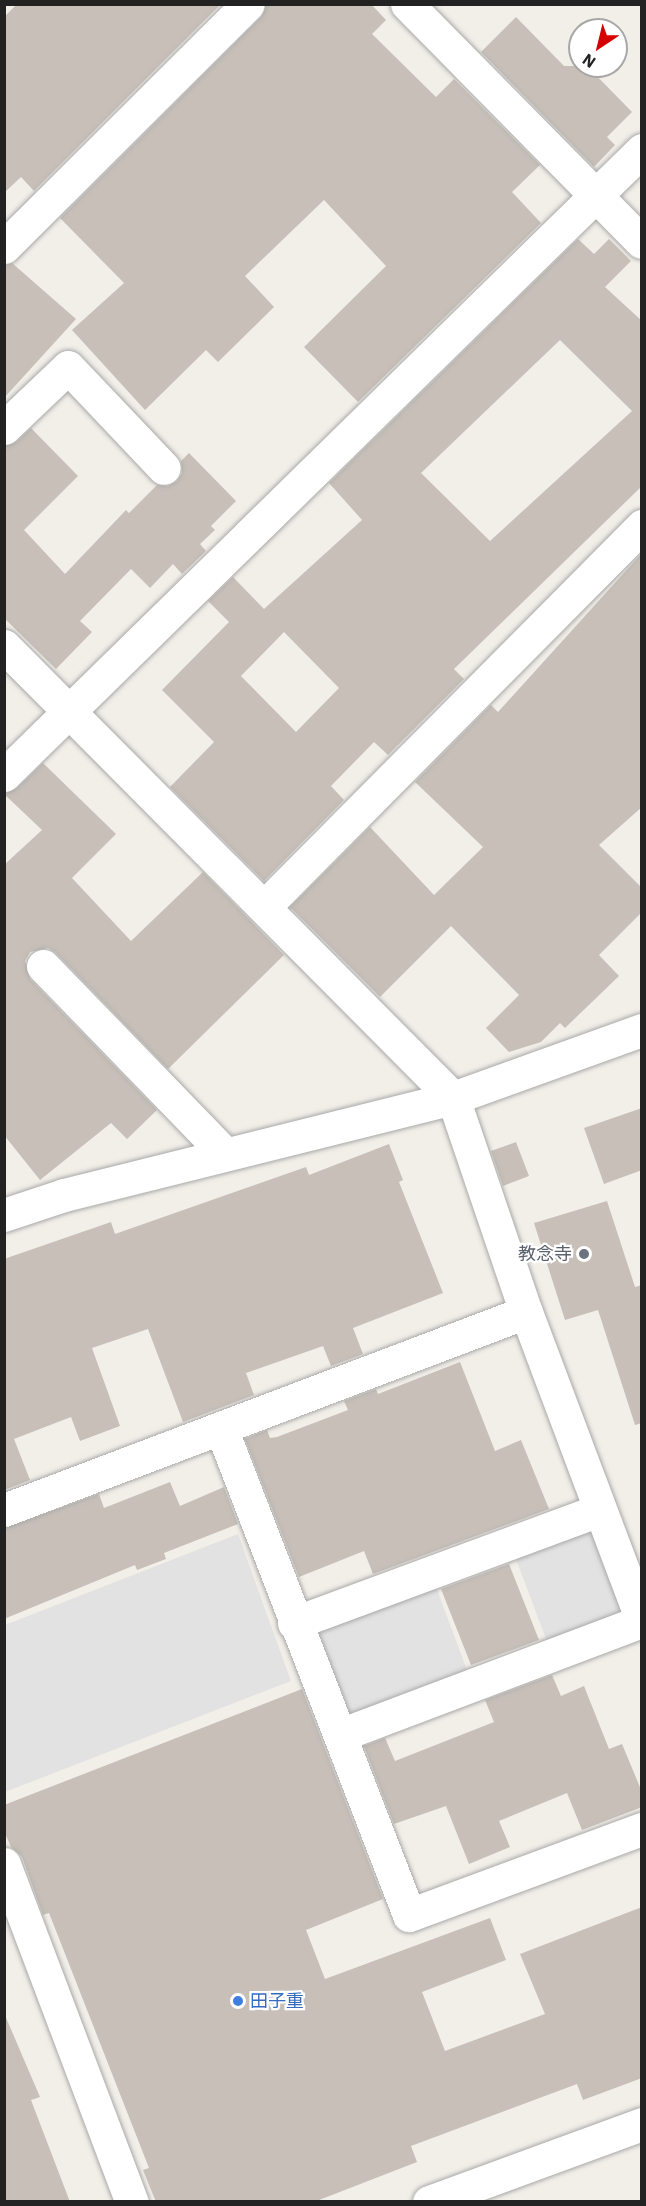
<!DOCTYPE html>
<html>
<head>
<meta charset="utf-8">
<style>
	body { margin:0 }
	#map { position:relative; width:646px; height:2206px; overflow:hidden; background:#f2efe9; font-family:"IBM Plex Sans","Noto Sans JP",sans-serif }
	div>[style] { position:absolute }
	.parking>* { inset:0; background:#e2e2e2 }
	.building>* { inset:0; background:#c7bfb8 }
	.roads { filter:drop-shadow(0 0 2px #a9a9a9) drop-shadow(0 0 2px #a9a9a9) }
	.minor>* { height:33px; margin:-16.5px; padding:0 16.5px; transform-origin:16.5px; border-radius:16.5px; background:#fff }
	.tertiary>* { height:33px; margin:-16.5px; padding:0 16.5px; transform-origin:16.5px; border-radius:16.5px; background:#fff }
	.dots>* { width:16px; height:16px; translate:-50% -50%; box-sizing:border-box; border:3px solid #fff; border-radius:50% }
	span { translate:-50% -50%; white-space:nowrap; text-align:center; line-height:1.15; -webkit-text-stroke:4.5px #fff; paint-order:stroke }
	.worship-label { font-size:18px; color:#5b616d }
	.right { translate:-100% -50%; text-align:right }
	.shop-label { font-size:18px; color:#366cbe }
	.left { translate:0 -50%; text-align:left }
	.frame { position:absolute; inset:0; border:6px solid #222; pointer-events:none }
	.north { position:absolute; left:568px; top:18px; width:60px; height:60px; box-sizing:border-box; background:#fff; border:2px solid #a7a7a7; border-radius:50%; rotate:215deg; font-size:16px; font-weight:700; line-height:24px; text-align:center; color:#222 }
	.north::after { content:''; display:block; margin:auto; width:21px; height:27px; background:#d40000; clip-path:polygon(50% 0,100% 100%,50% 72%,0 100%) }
</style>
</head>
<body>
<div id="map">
	<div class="parking">
		<i style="clip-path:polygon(591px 1522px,625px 1619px,549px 1647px,513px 1551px)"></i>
		<i style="clip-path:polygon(238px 1534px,291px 1681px,5px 1792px,5px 1625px)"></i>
		<i style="clip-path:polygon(433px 1579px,470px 1678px,347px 1724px,308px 1625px)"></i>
	</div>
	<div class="building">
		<i style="clip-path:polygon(17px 4px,221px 4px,34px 191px,21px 177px,4px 193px,4px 17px)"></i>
		<i style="clip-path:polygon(266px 4px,371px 4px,386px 20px,372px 34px,436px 97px,454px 79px,540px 165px,512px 192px,541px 223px,358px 402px,304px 347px,386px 266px,324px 200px,245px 276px,274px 307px,218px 362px,206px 350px,145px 410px,72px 330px,124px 283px,60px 218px,261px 17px)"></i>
		<i style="clip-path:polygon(516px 17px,564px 66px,587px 66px,632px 112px,607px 137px,615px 145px,594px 167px,481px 52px)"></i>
		<i style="clip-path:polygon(evenodd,578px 239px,594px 254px,609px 239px,631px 261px,605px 287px,642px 321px,642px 486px,454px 669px,464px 679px,388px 755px,374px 742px,331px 786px,344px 800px,264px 881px,170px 787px,214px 742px,162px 690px,229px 622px,208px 601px,233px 577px,264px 609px,362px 520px,329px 483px,578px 239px,560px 340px,632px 411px,490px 541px,421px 473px,560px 340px,578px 239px,284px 632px,339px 688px,296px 732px,241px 676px,284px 632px)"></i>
		<i style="clip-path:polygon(12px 263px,76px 319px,4px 398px,4px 265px)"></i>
		<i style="clip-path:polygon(31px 428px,78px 476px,24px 530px,65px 574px,126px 510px,129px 513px,157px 485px,168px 486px,177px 481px,182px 473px,181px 461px,189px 453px,236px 501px,211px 526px,215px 530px,200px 544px,206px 551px,182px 574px,173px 564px,150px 588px,131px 569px,80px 621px,92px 632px,56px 669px,4px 618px,4px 446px,16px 442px)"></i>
		<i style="clip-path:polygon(642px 553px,642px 807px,599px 845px,642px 888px,642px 912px,599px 955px,619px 976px,565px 1028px,560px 1023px,541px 1042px,509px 1052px,486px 1028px,519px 995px,451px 926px,380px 997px,290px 907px,370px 827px,434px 895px,483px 847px,415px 782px,491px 705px,498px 712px)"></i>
		<i style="clip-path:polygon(43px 763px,116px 834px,72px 878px,131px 941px,203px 872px,284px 955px,168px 1069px,56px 953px,48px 948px,30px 952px,25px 961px,30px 979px,157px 1110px,127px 1139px,111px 1123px,40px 1180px,4px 1135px,4px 865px,42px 830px,4px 794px,17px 788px)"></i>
		<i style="clip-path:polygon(642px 1108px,642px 1170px,604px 1184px,584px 1128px)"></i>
		<i style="clip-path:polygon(516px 1142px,529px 1176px,503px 1186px,491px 1151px)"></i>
		<i style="clip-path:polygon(389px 1144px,403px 1180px,399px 1182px,443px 1293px,353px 1328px,363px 1354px,331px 1366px,323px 1346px,246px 1373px,254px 1395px,183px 1422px,148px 1329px,92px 1348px,120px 1426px,80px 1441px,71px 1417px,14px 1439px,30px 1480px,4px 1490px,4px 1259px,111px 1222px,115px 1234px,306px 1167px,309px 1175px)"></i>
		<i style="clip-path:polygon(607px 1201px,635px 1287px,642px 1285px,642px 1423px,635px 1425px,598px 1310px,565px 1320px,534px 1223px)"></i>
		<i style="clip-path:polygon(460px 1362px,495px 1451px,521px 1440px,549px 1509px,373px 1574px,364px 1551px,299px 1577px,245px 1439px,267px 1430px,270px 1438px,277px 1437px,348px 1410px,344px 1401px,376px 1389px,378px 1394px)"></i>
		<i style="clip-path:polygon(170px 1482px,180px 1506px,224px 1487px,238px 1524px,164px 1553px,166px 1559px,137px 1570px,135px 1565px,4px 1619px,4px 1528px,99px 1494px,104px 1508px)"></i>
		<i style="clip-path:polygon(509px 1564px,539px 1640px,471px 1665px,441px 1589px)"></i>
		<i style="clip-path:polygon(552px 1675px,561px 1696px,584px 1686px,609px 1749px,622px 1744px,642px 1792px,642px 1807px,582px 1830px,567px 1793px,499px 1821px,510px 1847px,469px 1864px,446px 1806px,394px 1824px,364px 1746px,385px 1738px,395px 1761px,494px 1722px,485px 1700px)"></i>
		<i style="clip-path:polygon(302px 1689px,383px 1899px,306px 1930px,325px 1979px,490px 1918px,506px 1960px,422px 1992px,445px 2051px,545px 2014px,520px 1954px,642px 1907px,642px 2078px,583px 2100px,577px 2084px,411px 2146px,417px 2162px,314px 2202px,156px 2202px,143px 2170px,149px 2168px,49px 1913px,43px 1915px,22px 1857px,11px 1847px,4px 1831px,4px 1805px)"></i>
		<i style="clip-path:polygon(4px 2013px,40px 2097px,31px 2100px,70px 2202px,4px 2202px)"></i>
	</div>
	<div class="roads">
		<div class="minor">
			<i style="left:407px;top:4px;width:334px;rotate:45.4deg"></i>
			<i style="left:4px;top:247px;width:344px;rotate:-44.9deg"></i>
			<i style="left:4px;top:428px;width:88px;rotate:-43.6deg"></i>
			<i style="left:68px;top:367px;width:139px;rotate:46.5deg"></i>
			<i style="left:4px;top:646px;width:637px;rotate:45.19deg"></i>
			<i style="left:453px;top:1098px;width:226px;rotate:71.2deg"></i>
			<i style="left:526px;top:1312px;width:329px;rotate:69.4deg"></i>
			<i style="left:4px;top:775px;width:893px;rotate:-44.41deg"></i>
			<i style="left:264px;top:907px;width:537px;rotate:-45.23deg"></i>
			<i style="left:43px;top:966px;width:262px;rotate:45.9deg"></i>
			<i style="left:221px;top:1428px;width:522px;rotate:68.89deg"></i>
			<i style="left:409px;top:1915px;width:248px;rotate:-20.3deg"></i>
			<i style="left:4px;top:1510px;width:558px;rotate:-20.77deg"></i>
			<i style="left:294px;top:1623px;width:326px;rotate:-20.3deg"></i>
			<i style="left:340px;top:1735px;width:323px;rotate:-20.7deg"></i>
			<i style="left:4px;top:1864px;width:361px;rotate:69.3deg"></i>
		</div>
		<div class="tertiary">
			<i style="left:4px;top:1215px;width:63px;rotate:-18.4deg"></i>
			<i style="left:64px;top:1195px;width:401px;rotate:-14deg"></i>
			<i style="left:453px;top:1098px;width:201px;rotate:-19.8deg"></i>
			<i style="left:429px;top:2202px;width:227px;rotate:-20.1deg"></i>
		</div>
	</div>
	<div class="dots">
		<i style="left:584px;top:1254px;background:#6b7280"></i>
		<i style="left:238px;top:2001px;background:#3f7fe0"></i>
	</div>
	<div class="worship-label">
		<span class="right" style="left:572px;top:1254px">教念寺</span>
	</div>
	<div class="shop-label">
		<span class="left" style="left:250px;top:2001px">田子重</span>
	</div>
	<div class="frame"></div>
	<div class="north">N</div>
</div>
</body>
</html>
